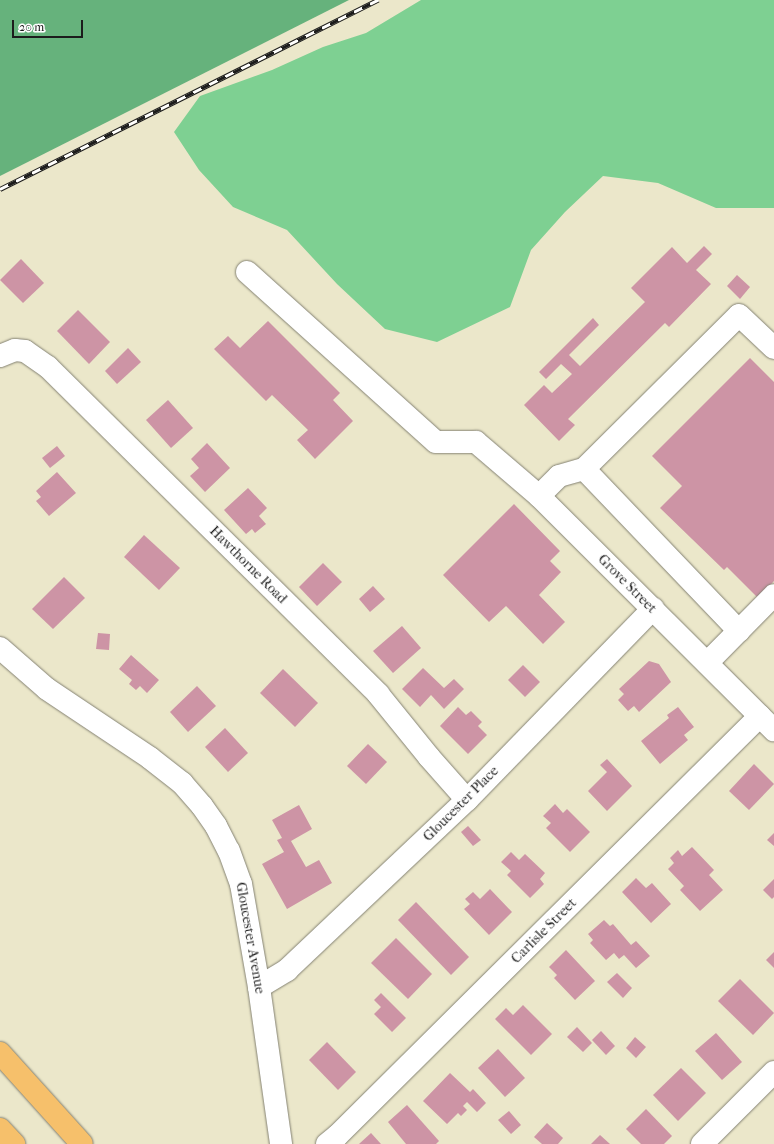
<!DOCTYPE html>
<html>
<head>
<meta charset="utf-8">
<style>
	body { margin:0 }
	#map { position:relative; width:774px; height:1144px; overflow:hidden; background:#ebe7ca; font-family:"IM FELL French Canon",serif }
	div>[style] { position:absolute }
	.green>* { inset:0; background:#7ed092 }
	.forest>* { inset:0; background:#66b27c }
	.building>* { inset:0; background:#cd94a5 }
	.roads { filter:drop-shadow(0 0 1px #848273) drop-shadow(0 0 1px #848273) }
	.minor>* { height:22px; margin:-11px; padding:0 11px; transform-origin:11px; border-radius:11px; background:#fff }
	.highway>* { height:22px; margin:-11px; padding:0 11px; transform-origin:11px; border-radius:11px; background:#f6c06b }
	.rail>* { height:4.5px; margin-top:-2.25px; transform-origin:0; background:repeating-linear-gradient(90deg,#fff 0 9px,#1c1c1c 0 18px); box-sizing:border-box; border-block:1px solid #1c1c1c }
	span { translate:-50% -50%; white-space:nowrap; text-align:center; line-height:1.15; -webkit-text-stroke:3px #fff; paint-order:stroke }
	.street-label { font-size:14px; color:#1c1c1c }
	.scale { position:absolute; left:12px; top:20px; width:71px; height:18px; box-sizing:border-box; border:2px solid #1c1c1c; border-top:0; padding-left:5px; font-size:12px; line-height:14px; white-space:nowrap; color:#1c1c1c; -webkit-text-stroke:3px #fff; paint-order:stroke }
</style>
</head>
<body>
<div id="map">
	<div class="green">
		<i style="clip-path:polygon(421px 0,774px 0,774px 208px,716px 208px,658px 183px,603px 176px,565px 212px,531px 250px,510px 307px,437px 342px,385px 329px,337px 284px,287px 230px,233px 207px,199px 170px,174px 132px,200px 96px,272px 70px,323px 47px,366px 33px)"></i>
	</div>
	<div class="forest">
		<i style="clip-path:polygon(0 0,349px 0,0 176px)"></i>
	</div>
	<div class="building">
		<i style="clip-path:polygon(704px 246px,712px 254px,696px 270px,711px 284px,669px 327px,665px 323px,568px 419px,575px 425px,559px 441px,524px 405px,544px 385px,552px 393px,572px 374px,561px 364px,546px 379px,539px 372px,593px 318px,599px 325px,569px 355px,580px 366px,645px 302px,631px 288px,672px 247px,687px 263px)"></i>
		<i style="clip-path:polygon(21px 259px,44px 283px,23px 303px,0 280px)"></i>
		<i style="clip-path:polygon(737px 275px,750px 287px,740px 299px,727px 286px)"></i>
		<i style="clip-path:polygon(78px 310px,110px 342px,89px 364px,57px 331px)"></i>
		<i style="clip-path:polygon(268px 321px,340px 393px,333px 400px,353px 421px,315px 459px,297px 440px,308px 430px,272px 395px,266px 401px,214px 349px,228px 336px,240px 348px)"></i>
		<i style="clip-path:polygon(128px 348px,141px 362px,117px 384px,105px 371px)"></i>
		<i style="clip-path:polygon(750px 358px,774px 382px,774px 581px,758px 598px,727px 567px,724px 570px,660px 508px,682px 486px,652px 456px)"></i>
		<i style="clip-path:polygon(168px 400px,193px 428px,171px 448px,146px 420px)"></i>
		<i style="clip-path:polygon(207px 443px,230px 468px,205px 492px,190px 476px,199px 468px,191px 459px)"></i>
		<i style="clip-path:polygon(57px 446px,65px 456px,50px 468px,42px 458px)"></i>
		<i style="clip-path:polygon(57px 472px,76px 493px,49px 516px,36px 501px,41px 497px,36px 491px)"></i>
		<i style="clip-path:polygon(248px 488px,267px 508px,259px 516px,266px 524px,255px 533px,252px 529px,246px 534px,224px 510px)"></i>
		<i style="clip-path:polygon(514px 504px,560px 551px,550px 561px,561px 572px,539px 595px,565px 622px,543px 644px,506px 606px,489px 622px,443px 575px)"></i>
		<i style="clip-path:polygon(144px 535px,180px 568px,159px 590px,124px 557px)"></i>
		<i style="clip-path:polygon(323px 563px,342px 582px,317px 606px,299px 587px)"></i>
		<i style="clip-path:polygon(64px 577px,85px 598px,53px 629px,32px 609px)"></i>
		<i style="clip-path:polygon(373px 586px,385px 599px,370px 612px,359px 599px)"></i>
		<i style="clip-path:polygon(402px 626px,421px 648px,393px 673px,373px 651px)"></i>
		<i style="clip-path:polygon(98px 633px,110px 634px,109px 650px,96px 649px)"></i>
		<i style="clip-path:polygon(131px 655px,159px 680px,147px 693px,140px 686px,136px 690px,129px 684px,132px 680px,119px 669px)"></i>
		<i style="clip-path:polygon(649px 661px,659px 664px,671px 682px,639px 712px,634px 706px,628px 711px,618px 700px,624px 694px,619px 689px)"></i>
		<i style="clip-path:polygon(523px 665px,540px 682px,525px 697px,508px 680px)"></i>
		<i style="clip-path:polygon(423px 668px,444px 688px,454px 679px,464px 689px,444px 709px,431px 695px,420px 707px,402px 689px)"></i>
		<i style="clip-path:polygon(283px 669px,318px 703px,295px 727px,260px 693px)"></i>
		<i style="clip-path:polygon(197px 686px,216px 706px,188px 732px,170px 712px)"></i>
		<i style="clip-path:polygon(458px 707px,466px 715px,471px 711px,482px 722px,478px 726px,487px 735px,468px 754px,440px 726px)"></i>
		<i style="clip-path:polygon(678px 707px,694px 727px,684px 735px,688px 740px,660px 764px,641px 741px,669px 718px,667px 715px)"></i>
		<i style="clip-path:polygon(225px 728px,248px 753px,228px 772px,205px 747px)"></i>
		<i style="clip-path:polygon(368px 744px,387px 762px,366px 784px,347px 766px)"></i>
		<i style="clip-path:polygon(607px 759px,632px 786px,607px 811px,588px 791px,607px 772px,600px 765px)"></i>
		<i style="clip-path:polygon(754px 764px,774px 784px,749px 810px,729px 791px)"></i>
		<i style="clip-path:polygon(555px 804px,563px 813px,567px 809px,590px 832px,570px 852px,546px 828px,551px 823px,543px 816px)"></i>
		<i style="clip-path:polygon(299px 805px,312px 829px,291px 841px,306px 867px,319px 860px,332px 883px,287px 909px,262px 864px,284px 852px,277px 840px,282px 838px,272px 820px)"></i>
		<i style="clip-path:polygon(468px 826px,481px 840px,473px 846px,461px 832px)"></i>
		<i style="clip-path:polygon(774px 833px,774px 846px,767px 840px)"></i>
		<i style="clip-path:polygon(692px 847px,714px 870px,709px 875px,723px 890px,700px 911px,680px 890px,684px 886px,668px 869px,674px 863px,670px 858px,678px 850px,682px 856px)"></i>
		<i style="clip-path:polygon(511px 852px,519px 860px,525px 854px,545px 873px,540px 879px,544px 884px,530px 898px,507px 875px,511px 871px,501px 862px)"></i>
		<i style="clip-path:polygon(636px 878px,646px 888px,652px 883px,671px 904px,651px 923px,622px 892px)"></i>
		<i style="clip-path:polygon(774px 879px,774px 897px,772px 899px,763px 890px)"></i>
		<i style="clip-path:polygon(490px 889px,512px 912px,489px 935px,464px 909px,470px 904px,465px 899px,473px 892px,480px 899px)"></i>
		<i style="clip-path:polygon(416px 902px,469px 957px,451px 975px,398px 920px)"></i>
		<i style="clip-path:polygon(604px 920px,610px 926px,613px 924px,631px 945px,636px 941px,650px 956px,636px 968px,624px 955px,619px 959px,614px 953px,606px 960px,590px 943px,593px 940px,588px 934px)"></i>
		<i style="clip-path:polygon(396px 938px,432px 974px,408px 999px,371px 963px)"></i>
		<i style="clip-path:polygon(566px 950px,595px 981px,575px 1000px,554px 978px,557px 975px,549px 967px)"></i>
		<i style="clip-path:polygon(774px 952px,774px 968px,766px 960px)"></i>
		<i style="clip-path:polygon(617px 973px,632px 988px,623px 998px,607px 982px)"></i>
		<i style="clip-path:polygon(740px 979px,774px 1013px,753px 1035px,718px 1001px)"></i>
		<i style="clip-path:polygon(381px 993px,406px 1018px,392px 1032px,374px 1014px,381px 1007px,374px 1000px)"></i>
		<i style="clip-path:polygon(523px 1005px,552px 1034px,531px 1055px,495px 1019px,506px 1008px,513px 1015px)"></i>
		<i style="clip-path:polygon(577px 1027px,592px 1043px,583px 1052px,567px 1037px)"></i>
		<i style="clip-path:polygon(601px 1031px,615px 1046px,606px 1055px,592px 1040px)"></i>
		<i style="clip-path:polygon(716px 1033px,742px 1062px,722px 1080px,695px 1051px)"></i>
		<i style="clip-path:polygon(635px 1037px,646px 1047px,636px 1058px,626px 1048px)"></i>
		<i style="clip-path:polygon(327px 1042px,356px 1072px,338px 1090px,309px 1060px)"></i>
		<i style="clip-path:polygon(498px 1049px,525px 1078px,505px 1097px,478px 1068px)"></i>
		<i style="clip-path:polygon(681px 1068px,706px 1093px,678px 1121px,653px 1095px)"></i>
		<i style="clip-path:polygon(450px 1073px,470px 1092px,473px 1089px,486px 1103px,477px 1112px,467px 1102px,463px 1106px,467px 1110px,461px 1116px,458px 1113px,447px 1124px,423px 1101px)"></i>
		<i style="clip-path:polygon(407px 1105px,439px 1141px,436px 1144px,406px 1144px,388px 1122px)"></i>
		<i style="clip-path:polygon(646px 1109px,672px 1136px,664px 1144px,641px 1144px,626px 1129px)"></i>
		<i style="clip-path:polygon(509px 1111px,521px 1125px,511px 1134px,498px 1120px)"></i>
		<i style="clip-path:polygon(547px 1123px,563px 1138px,558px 1144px,542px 1144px,534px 1137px)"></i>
		<i style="clip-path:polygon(371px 1133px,381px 1144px,359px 1144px)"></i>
		<i style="clip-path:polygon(600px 1135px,610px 1144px,591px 1144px)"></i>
	</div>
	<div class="roads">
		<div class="minor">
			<i style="left:247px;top:272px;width:254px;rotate:42deg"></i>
			<i style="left:436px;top:442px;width:40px"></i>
			<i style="left:476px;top:442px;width:83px;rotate:40.6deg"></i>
			<i style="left:539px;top:496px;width:332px;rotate:44.9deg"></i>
			<i style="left:0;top:356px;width:16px;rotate:-22deg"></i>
			<i style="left:15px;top:350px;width:10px;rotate:6deg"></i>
			<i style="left:25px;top:351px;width:28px;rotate:35deg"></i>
			<i style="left:48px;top:367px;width:465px;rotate:44.7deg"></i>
			<i style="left:378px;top:694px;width:81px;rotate:51deg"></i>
			<i style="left:429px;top:757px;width:57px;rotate:48.5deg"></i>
			<i style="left:539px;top:496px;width:28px;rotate:-45deg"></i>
			<i style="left:559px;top:476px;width:26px;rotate:-16deg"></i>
			<i style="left:739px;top:631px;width:224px;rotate:-133.7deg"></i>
			<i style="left:584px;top:469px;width:218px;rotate:-44.8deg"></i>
			<i style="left:739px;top:315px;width:48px;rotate:43.3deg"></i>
			<i style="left:0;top:648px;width:62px;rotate:41.1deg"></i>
			<i style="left:47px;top:689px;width:124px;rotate:33.8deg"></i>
			<i style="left:150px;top:758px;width:41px;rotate:38deg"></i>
			<i style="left:182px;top:783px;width:30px;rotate:49deg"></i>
			<i style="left:202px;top:806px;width:24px;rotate:55deg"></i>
			<i style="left:216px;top:826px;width:28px;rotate:63deg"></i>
			<i style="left:229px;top:851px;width:35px;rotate:70deg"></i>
			<i style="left:241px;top:884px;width:105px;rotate:80.1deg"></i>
			<i style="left:259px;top:987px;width:159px;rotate:82deg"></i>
			<i style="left:707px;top:663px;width:95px;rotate:-45.4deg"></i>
			<i style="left:259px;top:987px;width:33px;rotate:-31deg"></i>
			<i style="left:287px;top:970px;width:248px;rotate:-43.4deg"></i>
			<i style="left:467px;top:800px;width:267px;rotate:-45.8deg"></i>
			<i style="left:327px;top:1144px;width:13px;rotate:-39deg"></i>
			<i style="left:337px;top:1136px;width:596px;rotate:-44.8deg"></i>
			<i style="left:702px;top:1144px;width:102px;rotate:-45deg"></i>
		</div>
		<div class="highway">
			<i style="left:0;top:1053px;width:122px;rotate:48deg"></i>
			<i style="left:0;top:1129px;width:21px;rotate:47deg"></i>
		</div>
	</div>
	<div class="rail">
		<i style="left:0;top:189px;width:423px;rotate:-26.6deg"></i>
	</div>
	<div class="street-label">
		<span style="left:248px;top:565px;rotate:45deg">Hawthorne Road</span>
		<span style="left:627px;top:584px;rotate:45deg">Grove Street</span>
		<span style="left:461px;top:804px;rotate:-45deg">Gloucester Place</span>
		<span style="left:544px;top:931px;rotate:-45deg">Carlisle Street</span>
		<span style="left:250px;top:938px;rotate:80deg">Gloucester Avenue</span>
	</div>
	<div class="scale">20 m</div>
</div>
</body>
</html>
